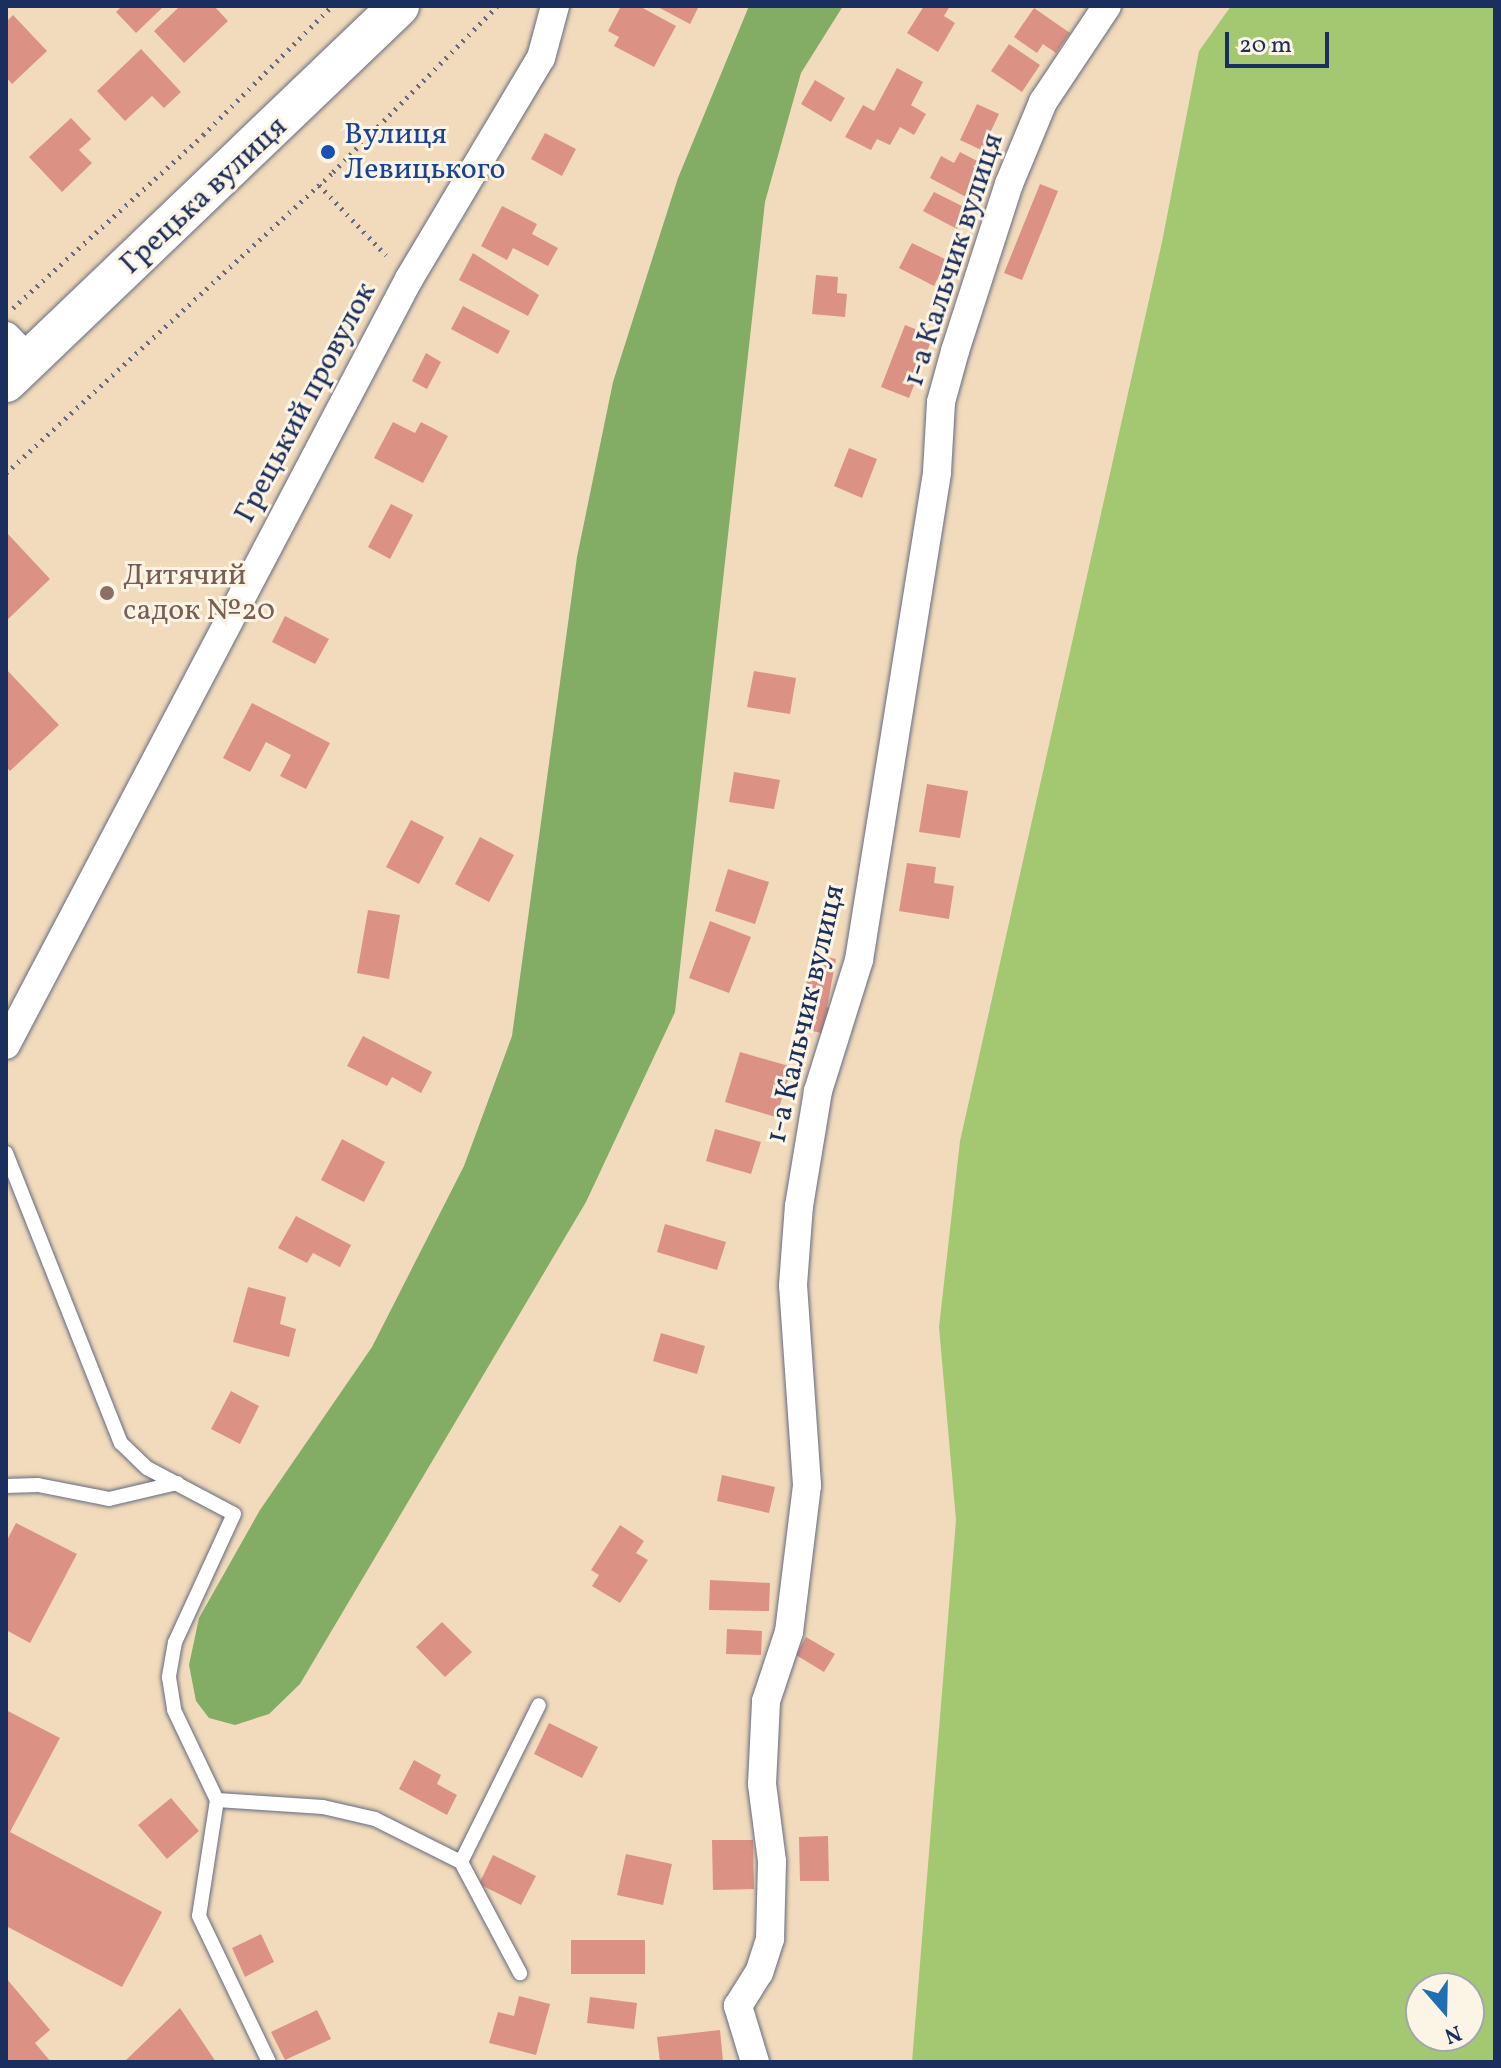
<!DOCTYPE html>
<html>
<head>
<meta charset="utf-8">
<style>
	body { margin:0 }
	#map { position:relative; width:1501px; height:2068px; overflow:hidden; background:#f2dbbc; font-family:Vollkorn,serif }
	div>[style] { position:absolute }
	.green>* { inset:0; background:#a4c872 }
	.forest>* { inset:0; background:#83ac64 }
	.building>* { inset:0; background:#db9285 }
	.path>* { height:5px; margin-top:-2.5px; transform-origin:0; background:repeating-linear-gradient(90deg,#666b7f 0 2px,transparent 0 8px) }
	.roads { filter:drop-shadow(0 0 2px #666b7f) drop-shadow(0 0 2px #666b7f) }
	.lane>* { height:14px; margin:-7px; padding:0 7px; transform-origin:7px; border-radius:7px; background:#fff }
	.street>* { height:28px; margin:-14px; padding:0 14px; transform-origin:14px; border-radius:14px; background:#fff }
	.secondary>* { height:40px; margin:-20px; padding:0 20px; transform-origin:20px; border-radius:20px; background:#fff }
	.dots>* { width:22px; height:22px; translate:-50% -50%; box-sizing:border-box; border:4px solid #fcf5e5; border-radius:50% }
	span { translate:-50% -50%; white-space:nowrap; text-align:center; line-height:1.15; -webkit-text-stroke:6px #fcf5e5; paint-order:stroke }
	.transit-label { font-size:30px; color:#164399 }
	.left { translate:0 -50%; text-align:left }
	.street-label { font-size:30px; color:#1b2f5e }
	.education-label { font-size:30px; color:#785e54 }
	.frame { position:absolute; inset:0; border:8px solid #1b2f5e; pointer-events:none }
	.north { position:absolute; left:1405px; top:1972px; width:80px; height:80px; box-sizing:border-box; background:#fcf5e5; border:2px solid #a2a6af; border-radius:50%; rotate:160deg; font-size:22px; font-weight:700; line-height:32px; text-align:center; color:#1b2f5e }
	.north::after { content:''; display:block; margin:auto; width:28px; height:36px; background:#1f6fb2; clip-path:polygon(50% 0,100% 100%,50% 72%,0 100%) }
	.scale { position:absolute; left:1225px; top:32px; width:104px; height:36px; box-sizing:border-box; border:4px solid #1b2f5e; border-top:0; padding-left:10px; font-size:24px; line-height:28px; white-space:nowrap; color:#1b2f5e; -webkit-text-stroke:6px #fcf5e5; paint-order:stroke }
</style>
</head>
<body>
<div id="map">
	<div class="green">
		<i style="clip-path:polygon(evenodd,1231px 6px,1495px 6px,1495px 2062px,912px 2062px,956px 1520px,939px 1327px,960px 1141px,1162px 242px,1199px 51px,1231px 6px,1421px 1988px,1469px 1988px,1469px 2036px,1421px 2036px,1421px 1988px)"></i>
	</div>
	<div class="forest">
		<i style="clip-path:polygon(749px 6px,843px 6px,801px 73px,765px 202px,675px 1012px,586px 1202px,300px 1684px,269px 1714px,235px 1725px,209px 1718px,196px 1701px,189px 1665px,199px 1618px,260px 1510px,372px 1347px,464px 1166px,512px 1036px,577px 557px,613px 382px,678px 178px)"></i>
	</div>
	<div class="building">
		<i style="clip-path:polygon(122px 6px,164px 6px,136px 33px,116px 12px)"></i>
		<i style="clip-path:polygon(180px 6px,214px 6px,228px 21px,184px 63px,154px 31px)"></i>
		<i style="clip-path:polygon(621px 6px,639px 6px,676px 26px,654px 67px,614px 46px,619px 37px,608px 31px)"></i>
		<i style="clip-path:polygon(656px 6px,699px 6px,690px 24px)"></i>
		<i style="clip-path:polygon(924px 6px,950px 6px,944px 16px,955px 23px,938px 52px,907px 33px)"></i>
		<i style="clip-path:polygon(1034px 8px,1070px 33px,1056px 53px,1043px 44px,1037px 53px,1014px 37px)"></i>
		<i style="clip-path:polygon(13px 15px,47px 51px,12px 84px,6px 77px,6px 22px)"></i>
		<i style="clip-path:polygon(1009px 44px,1040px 65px,1022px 92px,991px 71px)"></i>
		<i style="clip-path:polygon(141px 49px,181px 92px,164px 108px,152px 96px,125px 121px,97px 91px)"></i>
		<i style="clip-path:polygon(897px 68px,923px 82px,911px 105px,926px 114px,914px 135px,900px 127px,890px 145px,877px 139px,871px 150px,845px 137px,863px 105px,874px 111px)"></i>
		<i style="clip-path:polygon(815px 80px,845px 98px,831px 122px,801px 104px)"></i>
		<i style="clip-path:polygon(977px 104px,999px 114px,990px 133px,999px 137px,990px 154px,960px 140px)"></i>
		<i style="clip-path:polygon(71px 118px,91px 139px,79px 150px,92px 163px,62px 192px,29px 157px)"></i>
		<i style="clip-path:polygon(545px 133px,576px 149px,562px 176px,531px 159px)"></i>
		<i style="clip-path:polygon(960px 152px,985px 165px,968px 198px,930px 178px,941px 156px,954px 163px)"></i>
		<i style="clip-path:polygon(1040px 184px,1058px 191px,1022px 280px,1004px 273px)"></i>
		<i style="clip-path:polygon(934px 192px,968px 209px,957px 229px,923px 211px)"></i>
		<i style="clip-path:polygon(502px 206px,537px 224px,532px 234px,558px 248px,548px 266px,513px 248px,507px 260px,481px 246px)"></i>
		<i style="clip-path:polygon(912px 243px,947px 260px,934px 286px,899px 268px)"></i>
		<i style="clip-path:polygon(473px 253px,539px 295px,528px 316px,459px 280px)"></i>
		<i style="clip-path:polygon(816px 275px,838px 277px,837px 293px,847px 294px,845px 317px,812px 314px)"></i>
		<i style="clip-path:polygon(463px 306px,510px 331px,498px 354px,451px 329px)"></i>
		<i style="clip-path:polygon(905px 325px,933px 336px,909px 398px,881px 387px)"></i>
		<i style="clip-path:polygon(426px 353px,441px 362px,427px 389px,412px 381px)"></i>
		<i style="clip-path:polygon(393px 422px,415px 433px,421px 422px,448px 436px,423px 483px,374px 458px)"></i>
		<i style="clip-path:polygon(849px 448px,877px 459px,862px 498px,834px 486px)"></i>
		<i style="clip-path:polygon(391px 504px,413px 515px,390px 559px,368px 547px)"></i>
		<i style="clip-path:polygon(6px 532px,50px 579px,6px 621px)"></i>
		<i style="clip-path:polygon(285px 616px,329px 639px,315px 664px,272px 642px)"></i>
		<i style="clip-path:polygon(6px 669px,59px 725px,10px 771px,6px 767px)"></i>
		<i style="clip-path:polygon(754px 671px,796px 678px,790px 714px,747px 707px)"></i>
		<i style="clip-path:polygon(252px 703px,330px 743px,306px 789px,280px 776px,291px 755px,266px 742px,250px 772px,223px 758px)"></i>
		<i style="clip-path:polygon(734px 772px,780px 780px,774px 809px,729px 802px)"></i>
		<i style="clip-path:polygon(927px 784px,968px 791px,960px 838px,919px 832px)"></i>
		<i style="clip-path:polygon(411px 820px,444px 837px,419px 884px,386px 867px)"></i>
		<i style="clip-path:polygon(480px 837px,514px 855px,489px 902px,455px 884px)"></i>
		<i style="clip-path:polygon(907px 863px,936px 867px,934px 883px,954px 886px,949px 919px,899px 911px)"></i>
		<i style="clip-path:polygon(728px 869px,769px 882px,755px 924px,715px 911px)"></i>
		<i style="clip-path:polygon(368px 910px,400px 915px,389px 979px,357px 973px)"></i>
		<i style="clip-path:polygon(710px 921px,751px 937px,729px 993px,689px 978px)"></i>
		<i style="clip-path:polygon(812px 954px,836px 959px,827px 1007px,836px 1009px,831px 1035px,798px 1028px)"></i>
		<i style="clip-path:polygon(363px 1036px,432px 1072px,421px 1093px,392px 1077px,387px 1086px,347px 1066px)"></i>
		<i style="clip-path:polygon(740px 1052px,792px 1067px,776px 1117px,725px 1102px)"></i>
		<i style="clip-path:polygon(715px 1129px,761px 1142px,751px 1174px,706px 1161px)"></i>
		<i style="clip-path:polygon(342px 1139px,385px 1162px,364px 1202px,321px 1180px)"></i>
		<i style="clip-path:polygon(296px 1216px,351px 1245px,340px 1267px,313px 1253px,307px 1263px,278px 1248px)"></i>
		<i style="clip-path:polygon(665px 1224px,726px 1242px,717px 1270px,657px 1252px)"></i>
		<i style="clip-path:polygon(248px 1287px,286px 1297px,280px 1324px,296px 1329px,289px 1357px,233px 1342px)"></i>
		<i style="clip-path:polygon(661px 1333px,705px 1346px,697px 1374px,653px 1361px)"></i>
		<i style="clip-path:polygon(231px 1391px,259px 1406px,240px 1444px,211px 1429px)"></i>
		<i style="clip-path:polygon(722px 1475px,775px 1487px,769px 1513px,717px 1501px)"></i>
		<i style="clip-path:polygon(16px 1523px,77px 1554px,30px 1643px,6px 1630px,6px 1542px)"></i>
		<i style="clip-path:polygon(620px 1525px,644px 1541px,636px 1553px,648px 1560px,620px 1603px,592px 1586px,599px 1575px,591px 1570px)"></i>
		<i style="clip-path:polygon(710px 1580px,770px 1583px,769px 1611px,709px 1610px)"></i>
		<i style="clip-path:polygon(442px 1622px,472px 1652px,445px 1677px,416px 1647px)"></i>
		<i style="clip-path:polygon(727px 1629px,762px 1631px,761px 1655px,726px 1654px)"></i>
		<i style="clip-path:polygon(806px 1637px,835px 1654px,824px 1672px,796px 1655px)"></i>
		<i style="clip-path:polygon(6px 1710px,60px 1738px,10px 1832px,162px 1912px,122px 1987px,6px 1926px)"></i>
		<i style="clip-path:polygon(549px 1723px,598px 1747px,582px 1778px,534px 1754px)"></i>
		<i style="clip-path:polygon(414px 1760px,441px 1775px,437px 1784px,457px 1795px,447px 1815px,399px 1789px)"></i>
		<i style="clip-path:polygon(171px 1798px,199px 1831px,167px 1859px,138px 1825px)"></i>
		<i style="clip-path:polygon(828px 1836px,829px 1881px,800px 1881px,799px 1837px)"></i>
		<i style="clip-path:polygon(712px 1840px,753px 1840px,754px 1889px,713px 1890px)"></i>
		<i style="clip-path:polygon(626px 1854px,672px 1864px,663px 1905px,617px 1895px)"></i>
		<i style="clip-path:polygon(493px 1855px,536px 1876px,521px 1905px,479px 1884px)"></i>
		<i style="clip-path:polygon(261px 1934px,274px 1962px,245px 1977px,232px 1948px)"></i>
		<i style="clip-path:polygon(571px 1940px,645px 1940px,645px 1974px,571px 1974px)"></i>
		<i style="clip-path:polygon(6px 1978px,50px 2030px,35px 2043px,51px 2062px,6px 2062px)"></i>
		<i style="clip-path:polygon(519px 1996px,550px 2004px,536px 2055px,489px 2043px,498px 2012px,514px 2016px)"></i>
		<i style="clip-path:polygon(590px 1997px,637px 2003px,634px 2029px,587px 2023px)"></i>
		<i style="clip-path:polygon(180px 2008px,216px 2062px,124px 2062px)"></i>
		<i style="clip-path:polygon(317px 2010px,331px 2039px,285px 2060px,271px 2032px)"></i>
		<i style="clip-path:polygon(720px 2030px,723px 2061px,660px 2062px,657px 2037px)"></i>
	</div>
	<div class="path">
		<i style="left:319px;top:185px;width:97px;rotate:46.3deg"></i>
		<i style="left:13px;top:308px;width:257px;rotate:-42.3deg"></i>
		<i style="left:203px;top:135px;width:182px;rotate:-45deg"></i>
		<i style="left:6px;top:473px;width:444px;rotate:-42.6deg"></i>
		<i style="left:333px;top:172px;width:233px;rotate:-45.3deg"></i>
	</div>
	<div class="roads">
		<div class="lane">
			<i style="left:6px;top:1153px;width:312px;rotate:68.4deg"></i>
			<i style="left:121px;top:1443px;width:36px;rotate:44deg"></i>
			<i style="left:147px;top:1468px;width:98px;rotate:27.9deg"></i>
			<i style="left:234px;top:1514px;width:141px;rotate:114.7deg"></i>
			<i style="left:175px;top:1642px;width:36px;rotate:100deg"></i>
			<i style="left:169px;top:1677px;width:33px;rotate:81deg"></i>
			<i style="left:174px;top:1710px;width:100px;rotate:64.5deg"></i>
			<i style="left:217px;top:1800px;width:117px;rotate:98.8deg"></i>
			<i style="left:199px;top:1916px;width:162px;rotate:64.4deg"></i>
			<i style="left:6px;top:1486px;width:32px;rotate:-2deg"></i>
			<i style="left:38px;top:1485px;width:72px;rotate:11.2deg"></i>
			<i style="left:109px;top:1499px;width:70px;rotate:-13.2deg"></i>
			<i style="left:217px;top:1800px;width:106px;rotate:3.8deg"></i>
			<i style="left:323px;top:1807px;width:53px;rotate:13deg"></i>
			<i style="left:375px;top:1819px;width:96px;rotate:26.6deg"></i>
			<i style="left:461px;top:1862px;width:126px;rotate:62deg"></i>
			<i style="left:461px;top:1862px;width:175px;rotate:-63.6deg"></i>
		</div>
		<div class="street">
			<i style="left:6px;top:336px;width:34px;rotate:45deg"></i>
			<i style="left:6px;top:1045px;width:866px;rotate:-62.25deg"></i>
			<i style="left:409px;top:279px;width:257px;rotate:-59.2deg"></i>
			<i style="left:541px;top:58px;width:54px;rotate:-74.9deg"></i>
			<i style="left:755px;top:2062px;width:59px;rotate:-106.9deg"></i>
			<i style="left:738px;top:2006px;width:39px;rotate:-58deg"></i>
			<i style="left:759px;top:1973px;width:36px;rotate:-72deg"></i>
			<i style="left:770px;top:1939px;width:78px;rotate:-88.5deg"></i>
			<i style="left:772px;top:1861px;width:78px;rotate:-97.4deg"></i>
			<i style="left:762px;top:1784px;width:83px;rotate:-87.2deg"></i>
			<i style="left:766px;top:1701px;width:73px;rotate:-71.6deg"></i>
			<i style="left:789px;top:1632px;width:148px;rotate:-83deg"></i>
			<i style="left:807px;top:1485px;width:200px;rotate:-94deg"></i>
			<i style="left:793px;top:1285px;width:79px;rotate:-85.7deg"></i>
			<i style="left:799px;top:1206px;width:117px;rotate:-80.6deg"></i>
			<i style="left:818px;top:1091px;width:137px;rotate:-72.6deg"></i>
			<i style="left:859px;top:960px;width:494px;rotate:-80.9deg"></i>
			<i style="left:937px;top:472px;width:70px;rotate:-86.7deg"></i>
			<i style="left:941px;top:402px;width:53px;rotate:-74.6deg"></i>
			<i style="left:955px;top:351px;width:176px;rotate:-72.1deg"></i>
			<i style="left:1009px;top:184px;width:89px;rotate:-67.5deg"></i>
			<i style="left:1043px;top:102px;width:115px;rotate:-56.3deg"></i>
		</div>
		<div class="secondary">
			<i style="left:6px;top:382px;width:544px;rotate:-43.73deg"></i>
		</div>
	</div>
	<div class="dots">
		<i style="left:328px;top:152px;background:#1a4fb4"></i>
		<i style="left:107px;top:593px;background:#8d6e63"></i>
	</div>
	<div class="transit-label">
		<span class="left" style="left:344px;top:152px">Вулиця<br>Левицького</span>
	</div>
	<div class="street-label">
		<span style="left:204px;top:196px;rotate:-43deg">Грецька вулиця</span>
		<span style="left:954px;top:260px;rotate:-72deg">1-а Кальчик вулиця</span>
		<span style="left:306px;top:403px;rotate:-62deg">Грецький провулок</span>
		<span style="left:806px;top:1014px;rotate:-77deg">1-а Кальчик вулиця</span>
	</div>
	<div class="education-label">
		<span class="left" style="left:123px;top:593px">Дитячий<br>садок №20</span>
	</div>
	<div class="frame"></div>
	<div class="north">N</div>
	<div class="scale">20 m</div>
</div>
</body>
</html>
